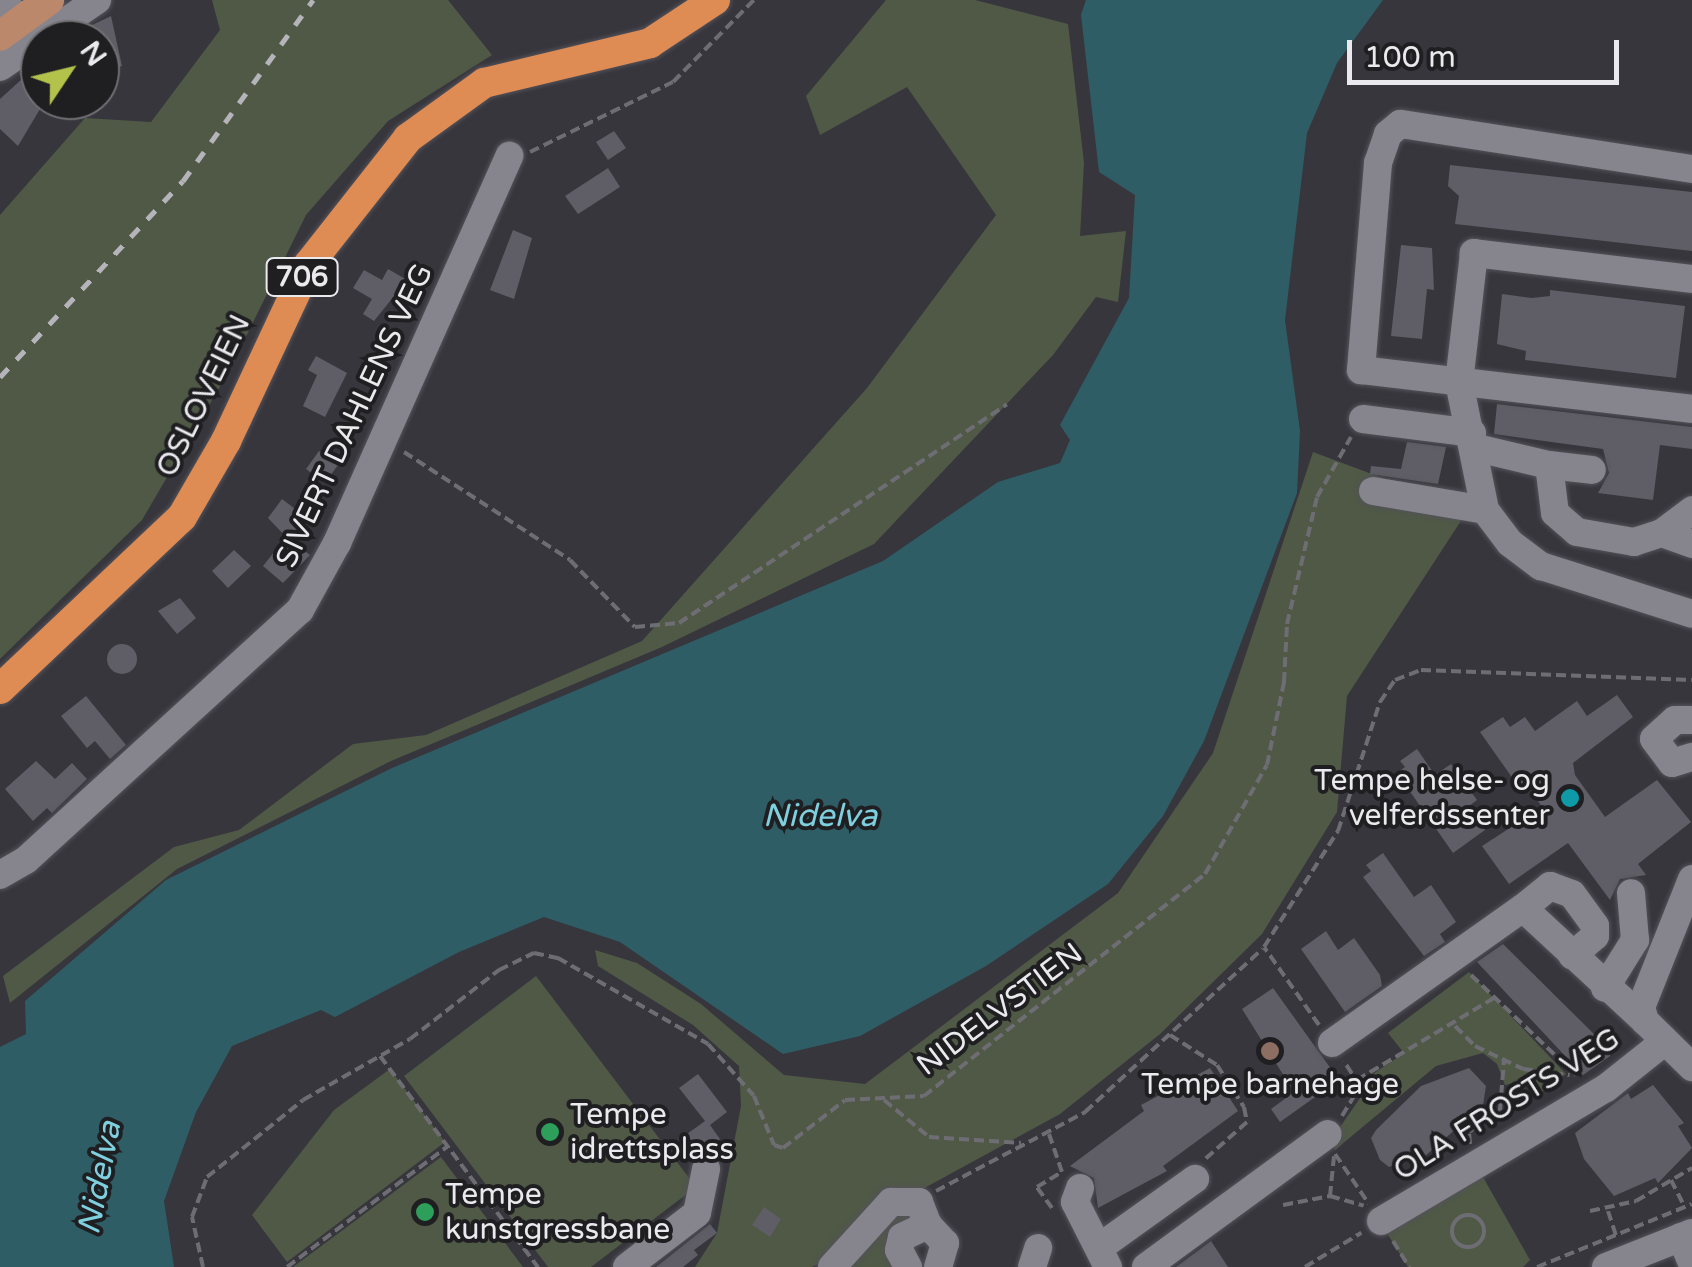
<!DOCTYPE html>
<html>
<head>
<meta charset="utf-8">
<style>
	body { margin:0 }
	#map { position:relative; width:1692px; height:1267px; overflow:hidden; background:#37363d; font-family:"Varela Round",sans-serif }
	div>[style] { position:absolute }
	.green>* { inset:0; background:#4f5946 }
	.water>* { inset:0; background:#2f5d65 }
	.building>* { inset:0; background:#5f5d65 }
	.round { border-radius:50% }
	.path>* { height:4px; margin-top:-2px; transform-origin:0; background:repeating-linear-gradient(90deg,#6e6d73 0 10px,transparent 0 15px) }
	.path>.ring { margin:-2px; padding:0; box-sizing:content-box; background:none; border:4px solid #6e6d73; border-radius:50% }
	.roads { filter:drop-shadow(0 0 2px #545259) drop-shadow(0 0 2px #545259) }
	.minor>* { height:28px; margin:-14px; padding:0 14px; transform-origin:14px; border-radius:14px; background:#86848d }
	.major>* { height:30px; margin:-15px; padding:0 15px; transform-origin:15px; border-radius:15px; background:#bb886b }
	.highway>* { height:30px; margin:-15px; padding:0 15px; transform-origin:15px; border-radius:15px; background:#de8b54 }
	.rail>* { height:5px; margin-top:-2.5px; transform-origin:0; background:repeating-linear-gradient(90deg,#b5b4ba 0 12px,transparent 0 24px) }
	.dots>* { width:28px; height:28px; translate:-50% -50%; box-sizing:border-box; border:5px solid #1f1e21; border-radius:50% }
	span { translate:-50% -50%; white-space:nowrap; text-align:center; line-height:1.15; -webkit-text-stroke:8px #1f1e21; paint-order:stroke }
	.shield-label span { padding:2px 8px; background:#1f1e21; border:2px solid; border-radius:8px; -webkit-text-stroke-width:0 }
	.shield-label { font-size:28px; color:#eae9ee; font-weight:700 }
	.street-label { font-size:30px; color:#eae9ee }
	.poi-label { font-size:30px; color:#eae9ee }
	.right { translate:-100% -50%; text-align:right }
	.left { translate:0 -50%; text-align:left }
	.water-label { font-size:32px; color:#7fd0df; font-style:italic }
	.north { position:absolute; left:20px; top:20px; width:100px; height:100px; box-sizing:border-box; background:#1f1e21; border:2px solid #706f73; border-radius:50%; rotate:55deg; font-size:28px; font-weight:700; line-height:40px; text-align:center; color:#eae9ee }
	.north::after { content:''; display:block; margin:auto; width:35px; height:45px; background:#b2c24b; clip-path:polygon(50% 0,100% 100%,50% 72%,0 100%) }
	.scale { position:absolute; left:1347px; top:40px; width:272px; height:45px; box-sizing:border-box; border:5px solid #eae9ee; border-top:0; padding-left:12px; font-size:30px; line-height:35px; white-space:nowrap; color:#eae9ee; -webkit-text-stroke:8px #1f1e21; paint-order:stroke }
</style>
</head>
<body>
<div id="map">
	<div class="green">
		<i style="clip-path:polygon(212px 0,448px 0,492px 55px,388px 121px,306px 215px,229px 371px,142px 520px,0 659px,0 215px,85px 118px,151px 122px,220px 30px)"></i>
		<i style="clip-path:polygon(886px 0,975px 0,1068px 24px,1084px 163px,1080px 236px,1126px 231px,1118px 302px,1096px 297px,1053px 355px,874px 544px,662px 647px,391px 761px,177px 869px,10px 1003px,3px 976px,174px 847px,239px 830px,353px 744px,426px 735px,642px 641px,867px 388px,996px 215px,907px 87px,820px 135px,806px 96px)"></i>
		<i style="clip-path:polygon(1313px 452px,1468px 510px,1347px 696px,1337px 812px,1262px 934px,1160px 1034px,1060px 1114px,919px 1191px,903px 1188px,881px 1197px,833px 1257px,812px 1267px,695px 1267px,717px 1233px,741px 1106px,739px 1066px,693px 1025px,598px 966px,595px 950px,637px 963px,701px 1004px,784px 1075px,865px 1084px,1118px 893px,1213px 753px)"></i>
		<i style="clip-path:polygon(1469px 972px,1566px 1074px,1537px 1096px,1522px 1082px,1505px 1085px,1497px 1064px,1483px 1053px,1436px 1066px,1335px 1150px,1331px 1140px,1365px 1091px,1364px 1080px,1404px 1053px,1388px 1033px)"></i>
		<i style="clip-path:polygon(536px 976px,696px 1187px,591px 1267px,548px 1267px,404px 1076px)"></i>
		<i style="clip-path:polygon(390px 1069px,445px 1142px,287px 1262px,252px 1215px,334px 1110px)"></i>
		<i style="clip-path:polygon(441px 1157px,523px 1267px,293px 1267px)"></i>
		<i style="clip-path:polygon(1479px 1170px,1530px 1260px,1523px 1267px,1408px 1267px,1382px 1225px)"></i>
		<i style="clip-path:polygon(890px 1212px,918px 1214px,898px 1224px,895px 1267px,842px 1267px)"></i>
	</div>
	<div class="water">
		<i style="clip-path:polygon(1086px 0,1383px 0,1337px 63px,1307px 133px,1285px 320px,1300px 431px,1297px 493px,1204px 741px,1163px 816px,1108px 884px,986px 966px,860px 1036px,783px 1054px,620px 942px,544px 917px,459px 952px,335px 1017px,321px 1010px,232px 1046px,196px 1112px,164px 1201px,174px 1267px,0 1267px,0 1047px,26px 1034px,25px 1001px,166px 880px,392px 768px,883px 561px,998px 482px,1060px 463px,1070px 440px,1060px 425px,1129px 298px,1135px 195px,1099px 172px,1081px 15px)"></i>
	</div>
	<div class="building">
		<i style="clip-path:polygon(111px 16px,122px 66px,100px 71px,100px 40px,93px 40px,90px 26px)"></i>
		<i style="clip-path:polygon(33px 69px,40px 76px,40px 109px,18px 146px,0 129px,0 99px)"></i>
		<i style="clip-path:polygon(614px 131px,626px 148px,608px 160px,596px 142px)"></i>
		<i style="clip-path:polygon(1450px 165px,1692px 192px,1692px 251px,1455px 224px,1459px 196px,1448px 186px)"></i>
		<i style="clip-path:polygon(608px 168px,620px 187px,578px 214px,565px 196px)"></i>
		<i style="clip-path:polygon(513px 230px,532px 238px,514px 299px,490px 290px)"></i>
		<i style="clip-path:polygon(1401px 245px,1432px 248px,1434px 290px,1427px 289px,1422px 339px,1391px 336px)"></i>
		<i style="clip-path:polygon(388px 269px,407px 280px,374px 321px,363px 314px,372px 299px,353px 288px,364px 270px,382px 280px)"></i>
		<i style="clip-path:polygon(1550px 290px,1685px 306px,1676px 378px,1525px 360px,1526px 351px,1497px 344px,1502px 294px,1532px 298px,1550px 296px)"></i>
		<i style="clip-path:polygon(316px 356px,347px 373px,325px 417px,303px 406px,317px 375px,308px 370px)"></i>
		<i style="clip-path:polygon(1497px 404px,1692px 427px,1692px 449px,1660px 445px,1653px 500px,1598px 493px,1609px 473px,1603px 449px,1494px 434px)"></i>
		<i style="clip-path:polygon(1407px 442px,1446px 447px,1438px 484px,1370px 474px,1371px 466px,1401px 469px)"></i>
		<i style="clip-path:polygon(319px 451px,338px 465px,325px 483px,306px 469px)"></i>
		<i style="clip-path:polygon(282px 499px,311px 521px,292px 541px,310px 555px,283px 583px,263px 566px,286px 537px,268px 518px)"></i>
		<i style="clip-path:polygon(234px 550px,251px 566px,228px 588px,212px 571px)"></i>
		<i style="clip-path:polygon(180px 598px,196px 618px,177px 634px,158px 611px)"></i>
		<i class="round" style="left:107px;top:644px;width:30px;height:30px"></i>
		<i style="clip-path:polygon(1617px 695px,1633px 717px,1573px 763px,1575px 775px,1605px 817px,1657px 780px,1691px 822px,1638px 864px,1646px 875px,1620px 879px,1610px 900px,1568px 843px,1509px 884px,1482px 846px,1542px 807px,1525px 782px,1518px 786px,1480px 732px,1503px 717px,1510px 727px,1525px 717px,1535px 731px,1577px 701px,1587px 716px)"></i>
		<i style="clip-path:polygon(86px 696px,126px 745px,110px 759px,95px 741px,87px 748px,61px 716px)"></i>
		<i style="clip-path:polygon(1417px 749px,1435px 775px,1451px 764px,1477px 800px,1468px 807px,1485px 830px,1453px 853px,1397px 773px,1405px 767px,1400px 761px)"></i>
		<i style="clip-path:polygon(36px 761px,55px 779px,72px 763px,87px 779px,52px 813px,47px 808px,33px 821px,5px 789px)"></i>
		<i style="clip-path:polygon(1383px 853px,1414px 897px,1431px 885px,1456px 922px,1440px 934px,1445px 942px,1424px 956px,1363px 877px,1371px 871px,1366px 865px)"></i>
		<i style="clip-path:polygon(1326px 931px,1338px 950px,1354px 938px,1380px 975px,1382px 986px,1345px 1012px,1301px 949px)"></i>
		<i style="clip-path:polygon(1503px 944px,1598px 1038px,1609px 1031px,1610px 1056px,1583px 1075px,1477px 962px)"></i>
		<i style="clip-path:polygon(1273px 988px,1339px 1080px,1280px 1122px,1271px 1109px,1294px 1092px,1242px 1009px)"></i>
		<i style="clip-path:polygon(1210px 1068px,1238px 1111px,1163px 1166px,1167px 1171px,1098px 1208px,1094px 1178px,1070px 1166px,1144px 1111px,1141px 1105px)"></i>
		<i style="clip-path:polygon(1469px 1068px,1486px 1086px,1483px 1105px,1424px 1157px,1389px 1167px,1380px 1160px,1371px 1138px,1376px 1130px,1421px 1086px)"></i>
		<i style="clip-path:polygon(698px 1074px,727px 1112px,710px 1125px,720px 1139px,700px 1153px,687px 1134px,705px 1121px,679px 1088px)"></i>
		<i style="clip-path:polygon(1653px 1085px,1684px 1123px,1678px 1126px,1692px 1148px,1658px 1183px,1655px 1178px,1614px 1196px,1584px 1159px,1575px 1133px,1628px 1093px,1631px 1099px)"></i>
		<i style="clip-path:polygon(764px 1207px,781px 1219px,770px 1237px,752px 1225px)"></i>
		<i style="clip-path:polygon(710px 1224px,717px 1233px,694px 1250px,698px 1255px,683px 1267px,656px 1267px)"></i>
		<i style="clip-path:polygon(1211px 1241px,1228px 1267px,1176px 1267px)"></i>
	</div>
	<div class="path">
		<i style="left:530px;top:152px;width:159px;rotate:-26.1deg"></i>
		<i style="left:673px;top:82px;width:115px;rotate:-45.4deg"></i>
		<i style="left:404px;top:452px;width:198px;rotate:33deg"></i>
		<i style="left:570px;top:560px;width:93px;rotate:45.9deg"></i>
		<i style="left:635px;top:627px;width:44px;rotate:-5.2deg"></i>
		<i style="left:679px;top:623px;width:394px;rotate:-33.7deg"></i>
		<i style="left:1471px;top:975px;width:149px;rotate:43.6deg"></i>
		<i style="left:1319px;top:1025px;width:95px;rotate:-125.2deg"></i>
		<i style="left:1264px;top:947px;width:138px;rotate:-57.5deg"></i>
		<i style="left:1338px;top:831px;width:136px;rotate:-72deg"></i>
		<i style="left:1380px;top:702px;width:27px;rotate:-56deg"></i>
		<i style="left:1395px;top:680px;width:28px;rotate:-21deg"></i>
		<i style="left:1421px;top:670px;width:271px;rotate:2.1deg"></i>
		<i style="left:1455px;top:1026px;width:28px;rotate:45deg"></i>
		<i style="left:1475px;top:1046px;width:53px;rotate:25.6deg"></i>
		<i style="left:1523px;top:1069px;width:47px;rotate:7.3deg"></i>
		<i style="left:1170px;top:1035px;width:56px;rotate:32.6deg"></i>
		<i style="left:1217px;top:1065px;width:50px;rotate:57.3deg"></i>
		<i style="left:1244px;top:1107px;width:15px;rotate:79deg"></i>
		<i style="left:1247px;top:1122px;width:57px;rotate:138.5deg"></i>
		<i style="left:380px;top:1056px;width:264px;rotate:53.2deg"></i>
		<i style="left:1357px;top:1080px;width:160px;rotate:-30.9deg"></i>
		<i style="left:884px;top:1100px;width:58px;rotate:39.4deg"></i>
		<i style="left:929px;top:1137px;width:92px;rotate:3.7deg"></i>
		<i style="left:1342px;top:1116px;width:35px;rotate:-59deg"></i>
		<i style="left:1360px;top:1086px;width:30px;rotate:-123deg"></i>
		<i style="left:1049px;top:1134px;width:40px;rotate:71.1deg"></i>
		<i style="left:1470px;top:1144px;width:12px;rotate:-95deg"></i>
		<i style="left:1469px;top:1132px;width:38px;rotate:-35deg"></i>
		<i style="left:1500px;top:1110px;width:50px;rotate:-85.4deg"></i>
		<i style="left:1335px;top:1154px;width:60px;rotate:55.8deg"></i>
		<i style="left:1671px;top:1180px;width:30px;rotate:63deg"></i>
		<i style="left:936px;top:1191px;width:169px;rotate:-27.9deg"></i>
		<i style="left:1085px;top:1112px;width:241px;rotate:-42.6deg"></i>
		<i style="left:1330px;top:1196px;width:40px;rotate:-84.3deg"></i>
		<i style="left:1283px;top:1205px;width:48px;rotate:-10.8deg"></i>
		<i style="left:1330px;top:1196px;width:35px;rotate:16deg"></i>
		<i style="left:1052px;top:1208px;width:26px;rotate:-126deg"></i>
		<i style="left:1037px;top:1187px;width:29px;rotate:-31deg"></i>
		<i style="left:1590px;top:1211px;width:47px;rotate:-12.3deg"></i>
		<i style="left:1636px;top:1201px;width:65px;rotate:-30.5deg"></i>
		<i style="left:1608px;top:1211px;width:26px;rotate:72deg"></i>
		<i class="ring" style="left:1452px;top:1215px;width:28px;height:28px"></i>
		<i style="left:1393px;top:1241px;width:31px;rotate:58deg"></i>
		<i style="left:203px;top:1267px;width:51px;rotate:-102.4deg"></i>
		<i style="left:192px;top:1217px;width:43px;rotate:-69.4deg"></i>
		<i style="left:207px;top:1177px;width:123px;rotate:-38.7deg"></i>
		<i style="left:303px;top:1100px;width:123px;rotate:-29.7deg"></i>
		<i style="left:410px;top:1039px;width:113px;rotate:-37.8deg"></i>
		<i style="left:499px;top:970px;width:39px;rotate:-26deg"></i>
		<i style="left:534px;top:953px;width:25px;rotate:12deg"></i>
		<i style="left:558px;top:958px;width:173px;rotate:29.8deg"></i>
		<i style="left:708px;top:1044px;width:69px;rotate:48.5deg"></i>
		<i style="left:754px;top:1096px;width:53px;rotate:67.8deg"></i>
		<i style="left:774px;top:1145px;width:9px;rotate:18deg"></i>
		<i style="left:783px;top:1148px;width:78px;rotate:-37.7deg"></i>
		<i style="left:845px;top:1100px;width:79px;rotate:-2.9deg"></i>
		<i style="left:924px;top:1096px;width:358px;rotate:-38.3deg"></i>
		<i style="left:1205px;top:874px;width:125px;rotate:-60.4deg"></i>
		<i style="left:1267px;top:765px;width:85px;rotate:-78.4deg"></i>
		<i style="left:1284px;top:682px;width:58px;rotate:-87deg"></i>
		<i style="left:1287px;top:624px;width:130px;rotate:-76.7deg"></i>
		<i style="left:1317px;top:497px;width:69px;rotate:-60.5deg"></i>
		<i style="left:287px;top:1267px;width:200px;rotate:-36.9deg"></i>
		<i style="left:1305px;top:1267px;width:66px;rotate:-31.3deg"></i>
		<i style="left:1537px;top:1267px;width:167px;rotate:-22.1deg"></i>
	</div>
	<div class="roads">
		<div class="minor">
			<i style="left:4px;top:0;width:25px;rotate:56deg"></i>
			<i style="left:0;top:67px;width:118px;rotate:-34.6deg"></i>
			<i style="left:1692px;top:169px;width:295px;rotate:-171.2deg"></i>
			<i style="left:1400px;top:124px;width:16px;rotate:140deg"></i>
			<i style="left:1388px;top:134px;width:31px;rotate:109deg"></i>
			<i style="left:1378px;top:163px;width:208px;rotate:94.7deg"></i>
			<i style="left:1361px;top:370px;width:333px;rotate:6.7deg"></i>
			<i style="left:1692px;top:279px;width:220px;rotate:-173.2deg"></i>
			<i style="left:1474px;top:253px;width:130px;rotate:96.6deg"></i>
			<i style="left:1459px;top:382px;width:131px;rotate:78.5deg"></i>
			<i style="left:1485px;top:510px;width:41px;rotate:52.9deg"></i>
			<i style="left:1510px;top:543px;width:39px;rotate:37deg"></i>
			<i style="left:1541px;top:566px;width:158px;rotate:17.6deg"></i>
			<i style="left:1363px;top:419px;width:110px;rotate:7.3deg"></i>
			<i style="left:1477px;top:448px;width:74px;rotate:13.3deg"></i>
			<i style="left:1549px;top:465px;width:48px;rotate:82.9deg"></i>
			<i style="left:1555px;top:513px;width:29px;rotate:41deg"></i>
			<i style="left:1577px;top:532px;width:58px;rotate:10deg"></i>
			<i style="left:1634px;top:542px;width:29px;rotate:-18deg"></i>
			<i style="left:1662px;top:533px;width:38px;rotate:-37deg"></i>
			<i style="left:1549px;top:465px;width:43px;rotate:6.6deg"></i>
			<i style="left:1373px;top:491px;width:114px;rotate:9.6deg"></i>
			<i style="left:1662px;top:533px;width:32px;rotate:20deg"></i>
			<i style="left:1692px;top:720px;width:17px;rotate:180deg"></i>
			<i style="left:1675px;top:720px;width:28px;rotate:138deg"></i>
			<i style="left:1654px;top:739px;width:30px;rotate:53deg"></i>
			<i style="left:1672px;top:763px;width:21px;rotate:-17deg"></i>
			<i style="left:0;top:875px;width:30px;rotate:-30deg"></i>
			<i style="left:26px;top:860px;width:371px;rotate:-42.4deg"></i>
			<i style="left:300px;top:610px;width:77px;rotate:-61.1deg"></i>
			<i style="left:337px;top:543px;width:424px;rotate:-66deg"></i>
			<i style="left:1692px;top:879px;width:138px;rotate:111.7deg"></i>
			<i style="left:1641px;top:1007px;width:15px;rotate:74deg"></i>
			<i style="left:1645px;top:1021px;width:66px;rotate:44.4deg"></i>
			<i style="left:1523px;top:908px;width:35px;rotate:-39deg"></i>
			<i style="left:1550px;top:886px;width:23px;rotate:20deg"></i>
			<i style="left:1572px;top:894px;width:39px;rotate:54deg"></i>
			<i style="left:1595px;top:926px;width:10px;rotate:90deg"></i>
			<i style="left:1595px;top:936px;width:30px;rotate:139deg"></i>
			<i style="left:1605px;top:988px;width:57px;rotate:-58deg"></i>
			<i style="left:1635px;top:940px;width:47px;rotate:-94.9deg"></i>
			<i style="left:1332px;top:1043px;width:234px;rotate:-35.3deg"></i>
			<i style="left:1523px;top:908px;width:166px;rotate:42.8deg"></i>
			<i style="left:1080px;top:1188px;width:15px;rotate:110deg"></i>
			<i style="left:1075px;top:1202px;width:73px;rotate:63.1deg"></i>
			<i style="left:1381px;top:1221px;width:261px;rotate:-30.6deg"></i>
			<i style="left:1606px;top:1088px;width:75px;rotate:-38.5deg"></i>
			<i style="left:1681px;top:1237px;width:28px;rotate:67deg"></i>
			<i style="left:1100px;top:1247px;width:117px;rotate:-35.6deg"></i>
			<i style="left:627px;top:1267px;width:88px;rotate:-37.6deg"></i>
			<i style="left:697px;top:1213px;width:45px;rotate:-78.4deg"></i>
			<i style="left:832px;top:1267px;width:88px;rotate:-47.8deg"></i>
			<i style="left:891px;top:1202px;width:28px"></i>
			<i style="left:919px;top:1202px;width:25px;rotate:69deg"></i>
			<i style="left:908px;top:1267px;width:19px;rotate:-118deg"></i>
			<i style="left:899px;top:1250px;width:13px;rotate:-77deg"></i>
			<i style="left:902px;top:1237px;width:29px;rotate:-25deg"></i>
			<i style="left:928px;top:1225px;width:25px;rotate:47deg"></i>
			<i style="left:945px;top:1243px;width:25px;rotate:106deg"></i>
			<i style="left:1032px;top:1267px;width:20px;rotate:-72deg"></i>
			<i style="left:1146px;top:1267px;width:225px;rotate:-36.2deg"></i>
			<i style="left:1606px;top:1267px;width:92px;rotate:-21.6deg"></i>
		</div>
		<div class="major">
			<i style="left:0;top:36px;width:61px;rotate:-36.3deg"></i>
		</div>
		<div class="highway">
			<i style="left:0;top:689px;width:250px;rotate:-43.4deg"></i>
			<i style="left:182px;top:517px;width:88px;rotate:-59.9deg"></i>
			<i style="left:226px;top:441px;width:195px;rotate:-64.9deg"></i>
			<i style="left:309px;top:264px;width:160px;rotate:-51.8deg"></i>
			<i style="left:408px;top:138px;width:94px;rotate:-35.9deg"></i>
			<i style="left:484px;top:83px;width:171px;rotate:-13.5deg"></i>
			<i style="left:650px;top:43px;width:78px;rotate:-33.5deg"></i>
		</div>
	</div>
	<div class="rail">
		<i style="left:0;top:377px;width:268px;rotate:-47deg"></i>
		<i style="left:183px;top:181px;width:223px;rotate:-54.3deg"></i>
	</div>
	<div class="dots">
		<i style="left:1570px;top:798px;background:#0f9aa8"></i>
		<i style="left:1270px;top:1051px;background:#8d6e63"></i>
		<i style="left:550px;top:1132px;background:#2e9e5b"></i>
		<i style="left:425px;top:1212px;background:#2e9e5b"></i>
	</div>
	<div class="shield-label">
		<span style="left:302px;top:277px">706</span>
	</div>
	<div class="street-label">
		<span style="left:204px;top:396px;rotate:-64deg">OSLOVEIEN</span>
		<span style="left:355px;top:416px;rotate:-65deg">SIVERT DAHLENS VEG</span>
		<span style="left:1000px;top:1010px;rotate:-37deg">NIDELVSTIEN</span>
		<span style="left:1507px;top:1105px;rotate:-32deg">OLA FROSTS VEG</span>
	</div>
	<div class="poi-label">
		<span class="right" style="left:1550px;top:798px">Tempe helse- og<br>velferdssenter</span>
		<span style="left:1270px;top:1085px">Tempe barnehage</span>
		<span class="left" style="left:570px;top:1132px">Tempe<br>idrettsplass</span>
		<span class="left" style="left:445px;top:1212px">Tempe<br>kunstgressbane</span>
	</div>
	<div class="water-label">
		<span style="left:820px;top:816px">Nidelva</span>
		<span style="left:100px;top:1178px;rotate:-79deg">Nidelva</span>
	</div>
	<div class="north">N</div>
	<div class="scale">100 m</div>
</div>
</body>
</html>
